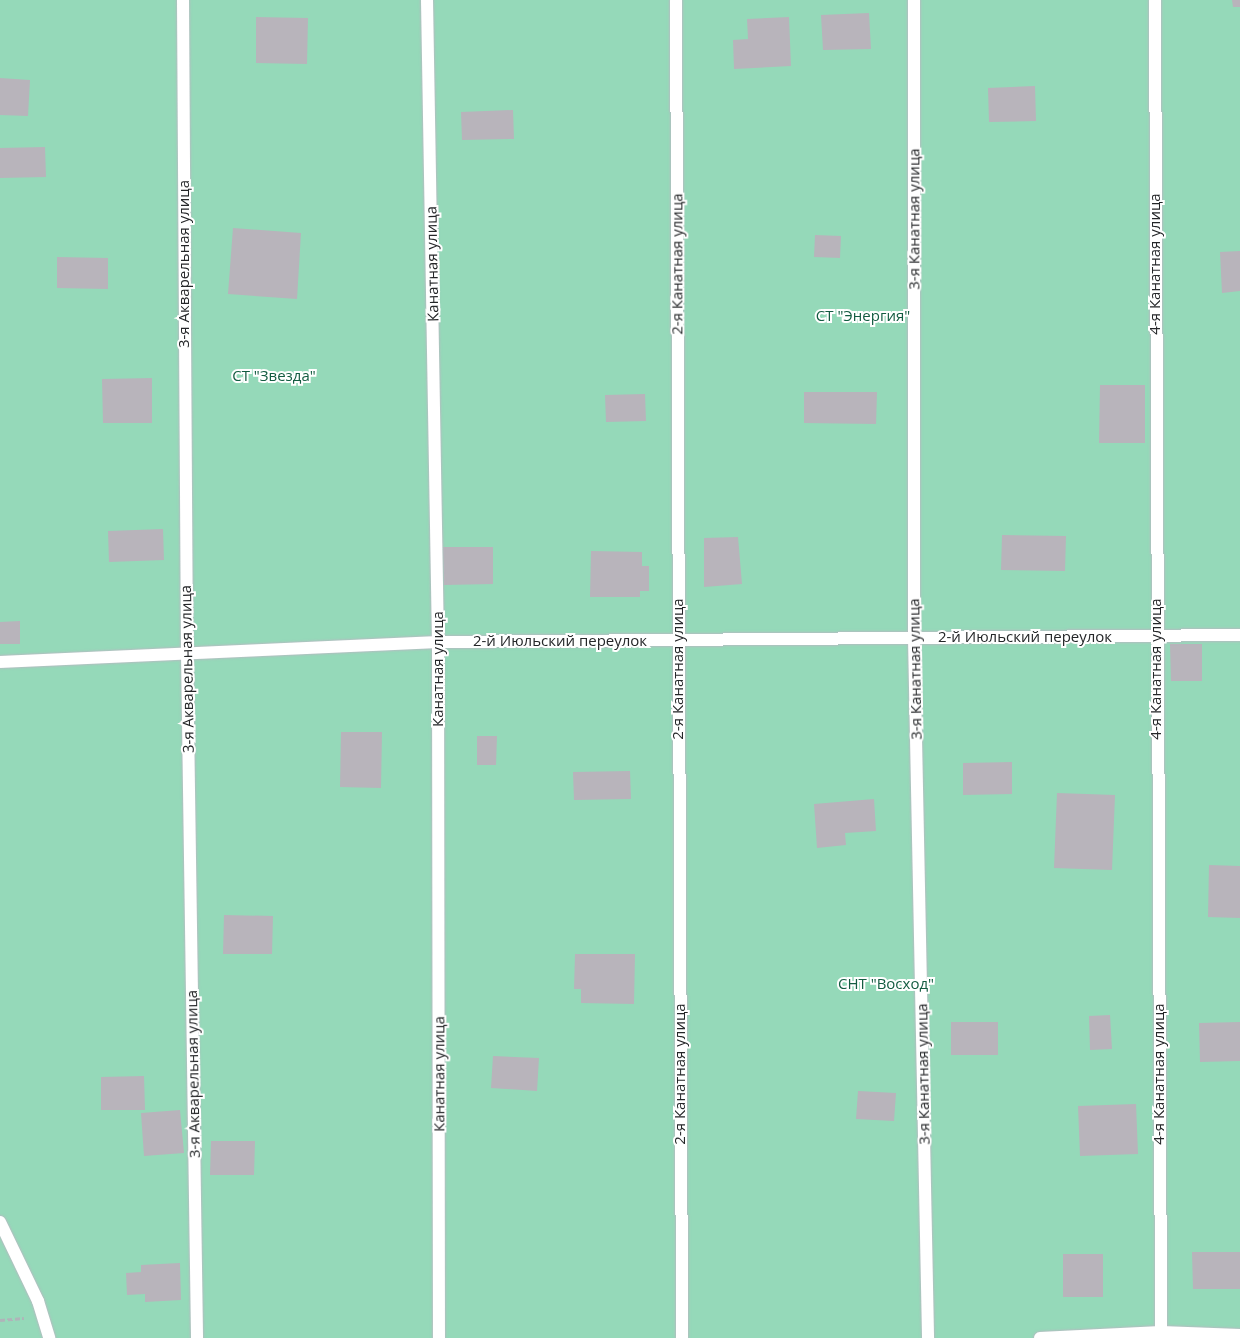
<!DOCTYPE html>
<html>
<head>
<meta charset="utf-8">
<style>
	body { margin:0 }
	#map { position:relative; width:1240px; height:1338px; overflow:hidden; background:#edf3f9; font-family:"Open Sans",sans-serif }
	div>[style] { position:absolute }
	.green>* { inset:0; background:#95d9b9 }
	.building>* { inset:0; background:#b8b4bb }
	.path>* { height:3px; margin-top:-1.5px; transform-origin:0; background:repeating-linear-gradient(90deg,#afb4b9 0 5px,transparent 0 7.5px) }
	.roads { filter:drop-shadow(0 0 1px #b6bbc1) drop-shadow(0 0 1px #b6bbc1) }
	.lane>* { height:12px; margin:-6px; padding:0 6px; transform-origin:6px; border-radius:6px; background:#fff }
	span { translate:-50% -50%; white-space:nowrap; text-align:center; line-height:1.15; -webkit-text-stroke:4px #fff; paint-order:stroke }
	.street-label { font-size:15px; color:#242628 }
	.park-label { font-size:15px; color:#135c41 }
</style>
</head>
<body>
<div id="map">
	<div class="green">
		<i style="clip-path:polygon(0 0,1240px 0,1240px 1338px,0 1338px)"></i>
	</div>
	<div class="building">
		<i style="clip-path:polygon(1232px 0,1240px 0,1240px 7px,1233px 7px)"></i>
		<i style="clip-path:polygon(869px 13px,871px 49px,823px 50px,821px 15px)"></i>
		<i style="clip-path:polygon(256px 17px,308px 18px,307px 64px,256px 63px)"></i>
		<i style="clip-path:polygon(789px 17px,791px 66px,734px 69px,733px 40px,748px 39px,747px 19px)"></i>
		<i style="clip-path:polygon(0 78px,30px 80px,28px 116px,0 115px)"></i>
		<i style="clip-path:polygon(1035px 86px,1036px 121px,989px 122px,988px 88px)"></i>
		<i style="clip-path:polygon(513px 110px,514px 139px,462px 140px,461px 112px)"></i>
		<i style="clip-path:polygon(45px 147px,46px 177px,0 178px,0 148px)"></i>
		<i style="clip-path:polygon(233px 228px,301px 233px,297px 299px,228px 294px)"></i>
		<i style="clip-path:polygon(815px 235px,841px 236px,840px 258px,814px 257px)"></i>
		<i style="clip-path:polygon(1240px 251px,1240px 291px,1222px 293px,1220px 252px)"></i>
		<i style="clip-path:polygon(57px 257px,108px 258px,108px 289px,57px 288px)"></i>
		<i style="clip-path:polygon(152px 378px,152px 423px,103px 423px,102px 379px)"></i>
		<i style="clip-path:polygon(1100px 385px,1145px 385px,1145px 443px,1099px 443px)"></i>
		<i style="clip-path:polygon(804px 392px,877px 392px,876px 424px,804px 423px)"></i>
		<i style="clip-path:polygon(645px 394px,646px 421px,606px 422px,605px 395px)"></i>
		<i style="clip-path:polygon(163px 529px,164px 560px,109px 562px,108px 531px)"></i>
		<i style="clip-path:polygon(1002px 535px,1066px 536px,1065px 571px,1001px 570px)"></i>
		<i style="clip-path:polygon(738px 537px,742px 584px,704px 587px,704px 538px)"></i>
		<i style="clip-path:polygon(443px 547px,493px 547px,493px 584px,444px 585px)"></i>
		<i style="clip-path:polygon(591px 551px,642px 552px,642px 566px,649px 566px,649px 591px,640px 591px,640px 597px,590px 597px)"></i>
		<i style="clip-path:polygon(20px 621px,20px 644px,0 644px,0 622px)"></i>
		<i style="clip-path:polygon(1170px 644px,1202px 644px,1202px 681px,1171px 681px)"></i>
		<i style="clip-path:polygon(341px 732px,382px 732px,381px 788px,340px 787px)"></i>
		<i style="clip-path:polygon(477px 736px,497px 736px,496px 765px,477px 765px)"></i>
		<i style="clip-path:polygon(1012px 762px,1012px 794px,963px 795px,963px 763px)"></i>
		<i style="clip-path:polygon(630px 771px,631px 799px,574px 800px,573px 772px)"></i>
		<i style="clip-path:polygon(1057px 793px,1115px 795px,1112px 870px,1054px 868px)"></i>
		<i style="clip-path:polygon(874px 799px,876px 831px,845px 833px,846px 845px,817px 848px,814px 804px)"></i>
		<i style="clip-path:polygon(1209px 865px,1240px 866px,1240px 918px,1208px 917px)"></i>
		<i style="clip-path:polygon(224px 915px,273px 916px,272px 954px,223px 954px)"></i>
		<i style="clip-path:polygon(575px 954px,635px 954px,634px 1004px,581px 1003px,581px 989px,574px 989px)"></i>
		<i style="clip-path:polygon(1110px 1015px,1112px 1049px,1090px 1050px,1089px 1016px)"></i>
		<i style="clip-path:polygon(951px 1022px,998px 1022px,998px 1055px,951px 1055px)"></i>
		<i style="clip-path:polygon(1240px 1022px,1240px 1061px,1200px 1062px,1199px 1023px)"></i>
		<i style="clip-path:polygon(493px 1056px,539px 1058px,537px 1091px,491px 1088px)"></i>
		<i style="clip-path:polygon(144px 1076px,145px 1110px,101px 1110px,101px 1077px)"></i>
		<i style="clip-path:polygon(858px 1091px,896px 1093px,894px 1121px,856px 1119px)"></i>
		<i style="clip-path:polygon(1136px 1104px,1138px 1154px,1080px 1156px,1078px 1106px)"></i>
		<i style="clip-path:polygon(180px 1110px,184px 1153px,144px 1156px,141px 1113px)"></i>
		<i style="clip-path:polygon(211px 1141px,255px 1141px,254px 1175px,210px 1175px)"></i>
		<i style="clip-path:polygon(1192px 1252px,1240px 1252px,1240px 1289px,1193px 1289px)"></i>
		<i style="clip-path:polygon(1063px 1254px,1103px 1254px,1103px 1297px,1063px 1297px)"></i>
		<i style="clip-path:polygon(180px 1263px,181px 1300px,145px 1302px,145px 1294px,127px 1295px,126px 1273px,141px 1272px,141px 1265px)"></i>
	</div>
	<div class="path">
		<i style="left:0;top:1320px;width:24px;rotate:-5deg"></i>
	</div>
	<div class="roads">
		<div class="lane">
			<i style="left:183px;top:0;width:653px;rotate:89.65deg"></i>
			<i style="left:187px;top:653px;width:685px;rotate:89.16deg"></i>
			<i style="left:427px;top:0;width:642px;rotate:89.02deg"></i>
			<i style="left:438px;top:642px;width:696px;rotate:89.92deg"></i>
			<i style="left:676px;top:0;width:1338px;rotate:89.74deg"></i>
			<i style="left:914px;top:0;width:638px;rotate:90deg"></i>
			<i style="left:914px;top:638px;width:700px;rotate:88.85deg"></i>
			<i style="left:1155px;top:0;width:1338px;rotate:89.74deg"></i>
			<i style="left:0;top:662px;width:438px;rotate:-2.6deg"></i>
			<i style="left:438px;top:642px;width:802px;rotate:-0.5deg"></i>
			<i style="left:0;top:1222px;width:88px;rotate:64.3deg"></i>
			<i style="left:38px;top:1301px;width:39px;rotate:73deg"></i>
			<i style="left:1040px;top:1338px;width:121px;rotate:-2.8deg"></i>
			<i style="left:1161px;top:1332px;width:79px;rotate:2.2deg"></i>
		</div>
	</div>
	<div class="street-label">
		<span style="left:914px;top:219px;rotate:-90deg">3-я Канатная улица</span>
		<span style="left:184px;top:264px;rotate:-90deg">3-я Акварельная улица</span>
		<span style="left:432px;top:264px;rotate:-91deg">Канатная улица</span>
		<span style="left:677px;top:264px;rotate:-90deg">2-я Канатная улица</span>
		<span style="left:1155px;top:264px;rotate:-90deg">4-я Канатная улица</span>
		<span style="left:1025px;top:637px">2-й Июльский переулок</span>
		<span style="left:560px;top:641px">2-й Июльский переулок</span>
		<span style="left:187px;top:669px;rotate:-91deg">3-я Акварельная улица</span>
		<span style="left:438px;top:669px;rotate:-90deg">Канатная улица</span>
		<span style="left:678px;top:669px;rotate:-90deg">2-я Канатная улица</span>
		<span style="left:915px;top:669px;rotate:-91deg">3-я Канатная улица</span>
		<span style="left:1156px;top:669px;rotate:-90deg">4-я Канатная улица</span>
		<span style="left:193px;top:1074px;rotate:-91deg">3-я Акварельная улица</span>
		<span style="left:439px;top:1074px;rotate:-90deg">Канатная улица</span>
		<span style="left:680px;top:1074px;rotate:-90deg">2-я Канатная улица</span>
		<span style="left:923px;top:1074px;rotate:-91deg">3-я Канатная улица</span>
		<span style="left:1159px;top:1074px;rotate:-90deg">4-я Канатная улица</span>
	</div>
	<div class="park-label">
		<span style="left:863px;top:316px">СТ "Энергия"</span>
		<span style="left:274px;top:376px">СТ "Звезда"</span>
		<span style="left:886px;top:984px">СНТ "Восход"</span>
	</div>
</div>
</body>
</html>
